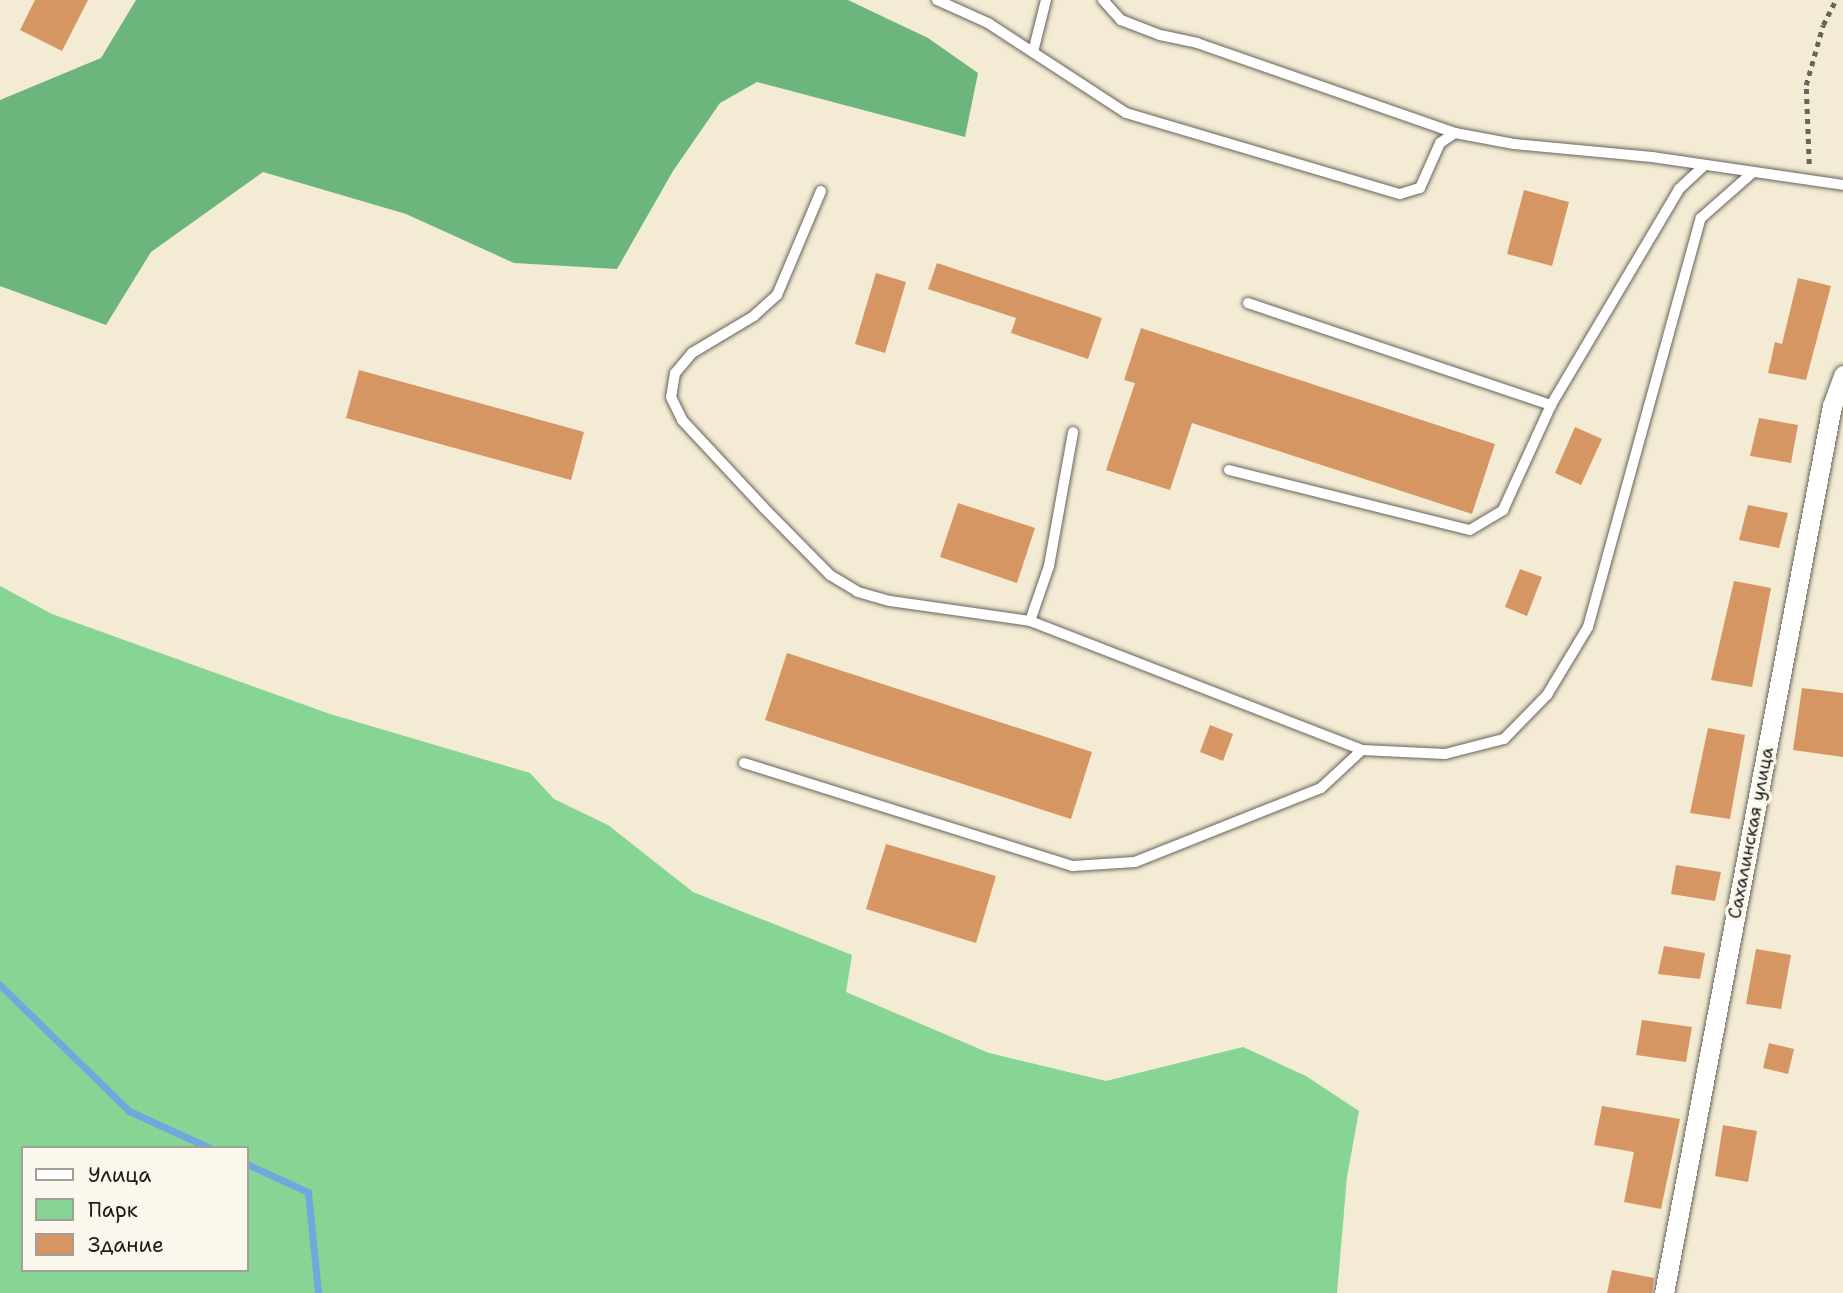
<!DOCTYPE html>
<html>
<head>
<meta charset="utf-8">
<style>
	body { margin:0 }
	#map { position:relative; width:1843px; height:1293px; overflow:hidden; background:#f3ebd3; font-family:"Shantell Sans",sans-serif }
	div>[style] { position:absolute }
	.green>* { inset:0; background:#86d594 }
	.forest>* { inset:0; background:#6cb67e }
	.stream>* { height:7px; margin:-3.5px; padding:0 3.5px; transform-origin:3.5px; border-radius:3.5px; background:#70a8de }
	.building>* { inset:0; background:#d69664 }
	.path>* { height:4.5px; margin-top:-2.25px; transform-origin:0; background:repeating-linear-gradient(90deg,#67645c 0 5px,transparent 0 10px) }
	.roads { filter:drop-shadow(0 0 2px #67645c) drop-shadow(0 0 2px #67645c) }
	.service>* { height:10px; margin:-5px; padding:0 5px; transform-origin:5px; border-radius:5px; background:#fff }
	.minor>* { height:19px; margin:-9.5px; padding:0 9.5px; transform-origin:9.5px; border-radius:9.5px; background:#fff }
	span { translate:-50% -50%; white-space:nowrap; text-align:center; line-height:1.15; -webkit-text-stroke:7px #fbf7ec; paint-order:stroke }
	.street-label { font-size:18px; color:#1c1c1c }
	.legend { position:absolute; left:21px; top:1146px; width:228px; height:126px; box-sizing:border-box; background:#fbf7ec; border:2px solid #a29f99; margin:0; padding:9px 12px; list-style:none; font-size:21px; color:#1c1c1c }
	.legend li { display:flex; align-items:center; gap:14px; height:35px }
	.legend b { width:35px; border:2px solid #a29f99 }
</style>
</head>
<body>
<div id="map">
	<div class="green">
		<i style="clip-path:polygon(evenodd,0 586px,52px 614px,330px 714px,530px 773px,554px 799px,608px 825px,693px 892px,852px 955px,846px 992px,989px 1053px,1106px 1081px,1243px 1047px,1306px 1076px,1359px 1111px,1347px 1177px,1337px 1293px,0 1293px,0 586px,23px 1148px,247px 1148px,247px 1270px,23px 1270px,23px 1148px)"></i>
	</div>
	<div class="forest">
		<i style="clip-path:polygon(136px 0,848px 0,928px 38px,978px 73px,965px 137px,757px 82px,720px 103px,673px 171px,617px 269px,514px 263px,406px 214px,263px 172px,151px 252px,106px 325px,0 286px,0 100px,101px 58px)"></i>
	</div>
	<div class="stream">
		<i style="left:0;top:985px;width:180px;rotate:44.3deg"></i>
		<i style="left:129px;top:1111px;width:89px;rotate:24.6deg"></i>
		<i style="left:247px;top:1164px;width:67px;rotate:24.7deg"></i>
		<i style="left:308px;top:1192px;width:101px;rotate:84.3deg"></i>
	</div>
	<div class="building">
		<i style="clip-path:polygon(35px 0,88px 0,62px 51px,20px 30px)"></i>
		<i style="clip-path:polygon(1524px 190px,1569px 202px,1552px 266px,1507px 254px)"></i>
		<i style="clip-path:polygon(937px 263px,1102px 318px,1088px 359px,1011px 333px,1016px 318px,928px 289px)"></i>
		<i style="clip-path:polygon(876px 273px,906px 282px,885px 353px,855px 344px)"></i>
		<i style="clip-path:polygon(1798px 278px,1831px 286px,1806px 380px,1768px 373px,1775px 342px,1782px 344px)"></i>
		<i style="clip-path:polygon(1141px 328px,1495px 444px,1472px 514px,1192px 423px,1170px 490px,1106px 470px,1135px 383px,1124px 380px)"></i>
		<i style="clip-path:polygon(359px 370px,584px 432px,571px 480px,346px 418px)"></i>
		<i style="clip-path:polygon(1759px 418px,1798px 425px,1791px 463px,1750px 456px)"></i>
		<i style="clip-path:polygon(1575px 427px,1602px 439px,1581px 485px,1555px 473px)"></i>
		<i style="clip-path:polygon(958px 503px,1035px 528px,1017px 583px,940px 557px)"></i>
		<i style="clip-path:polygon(1748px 505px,1788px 513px,1779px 548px,1739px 540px)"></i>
		<i style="clip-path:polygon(1520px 569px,1542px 577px,1527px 616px,1505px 607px)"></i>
		<i style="clip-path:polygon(1734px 581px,1771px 588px,1752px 687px,1711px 680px)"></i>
		<i style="clip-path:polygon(787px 653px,1092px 752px,1071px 819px,765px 720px)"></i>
		<i style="clip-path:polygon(1802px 688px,1843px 693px,1843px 757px,1793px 750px)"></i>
		<i style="clip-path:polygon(1210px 725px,1233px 734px,1223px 761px,1200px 752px)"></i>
		<i style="clip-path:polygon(1708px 728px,1745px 735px,1730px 819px,1690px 813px)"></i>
		<i style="clip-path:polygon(886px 844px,996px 876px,976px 943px,866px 909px)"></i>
		<i style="clip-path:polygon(1676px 865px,1721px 872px,1715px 901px,1671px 894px)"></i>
		<i style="clip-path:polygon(1664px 946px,1705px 953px,1700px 979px,1658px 974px)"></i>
		<i style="clip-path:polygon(1756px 949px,1791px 955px,1781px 1009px,1746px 1004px)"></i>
		<i style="clip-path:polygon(1642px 1020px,1692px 1027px,1686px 1062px,1636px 1055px)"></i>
		<i style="clip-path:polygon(1769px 1043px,1794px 1049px,1788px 1074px,1763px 1068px)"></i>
		<i style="clip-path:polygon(1602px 1106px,1680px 1119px,1661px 1209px,1624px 1202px,1634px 1152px,1594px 1145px)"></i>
		<i style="clip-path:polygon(1723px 1125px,1757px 1131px,1748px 1182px,1715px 1176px)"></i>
		<i style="clip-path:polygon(1612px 1270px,1654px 1278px,1652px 1293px,1607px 1293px)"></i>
	</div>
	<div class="path">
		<i style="left:1809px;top:164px;width:79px;rotate:-92.2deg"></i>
		<i style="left:1806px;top:85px;width:62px;rotate:-74.2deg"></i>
		<i style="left:1823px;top:25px;width:28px;rotate:-63deg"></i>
	</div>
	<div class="roads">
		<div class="service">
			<i style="left:937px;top:0;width:56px;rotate:24.3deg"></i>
			<i style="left:988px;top:23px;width:165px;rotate:33.1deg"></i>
			<i style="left:1126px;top:113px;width:286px;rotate:16.5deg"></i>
			<i style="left:1400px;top:194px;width:21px;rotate:-17deg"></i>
			<i style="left:1420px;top:188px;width:49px;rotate:-66deg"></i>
			<i style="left:1440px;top:143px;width:18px;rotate:-34deg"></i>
			<i style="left:1455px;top:133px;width:60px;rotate:10.6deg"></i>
			<i style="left:1514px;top:144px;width:139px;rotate:5.4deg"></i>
			<i style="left:1652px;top:157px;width:193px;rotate:8.3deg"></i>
			<i style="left:1103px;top:0;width:27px;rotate:48deg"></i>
			<i style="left:1121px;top:20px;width:42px;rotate:21deg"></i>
			<i style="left:1160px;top:35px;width:38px;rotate:12deg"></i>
			<i style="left:1197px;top:43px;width:273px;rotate:19.2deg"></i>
			<i style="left:1033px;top:52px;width:54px;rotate:-76deg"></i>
			<i style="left:821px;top:191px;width:113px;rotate:112.9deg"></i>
			<i style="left:777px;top:295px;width:31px;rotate:138deg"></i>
			<i style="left:754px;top:316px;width:72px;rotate:149.2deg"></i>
			<i style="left:692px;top:353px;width:26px;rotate:130deg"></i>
			<i style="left:675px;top:373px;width:24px;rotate:99deg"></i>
			<i style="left:671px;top:397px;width:25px;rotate:64deg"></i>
			<i style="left:682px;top:420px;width:120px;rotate:47deg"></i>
			<i style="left:764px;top:508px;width:94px;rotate:45.4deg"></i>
			<i style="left:830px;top:575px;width:33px;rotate:31deg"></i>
			<i style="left:858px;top:592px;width:33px;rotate:16deg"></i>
			<i style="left:890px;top:601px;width:141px;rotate:8.1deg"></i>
			<i style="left:1030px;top:621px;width:356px;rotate:21.2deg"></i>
			<i style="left:1248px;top:303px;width:320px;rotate:18.6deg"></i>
			<i style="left:1229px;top:470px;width:248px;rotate:14deg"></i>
			<i style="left:1470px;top:530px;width:39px;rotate:-31deg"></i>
			<i style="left:1503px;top:510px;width:115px;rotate:-65.4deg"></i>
			<i style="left:1551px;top:405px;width:251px;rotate:-59.3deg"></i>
			<i style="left:1679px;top:189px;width:34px;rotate:-43deg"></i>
			<i style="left:1030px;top:621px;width:58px;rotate:-70.9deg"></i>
			<i style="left:1049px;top:566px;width:136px;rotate:-79.8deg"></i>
			<i style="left:744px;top:763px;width:345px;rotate:17.4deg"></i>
			<i style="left:1073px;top:866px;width:62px;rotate:-3.7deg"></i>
			<i style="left:1135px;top:862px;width:200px;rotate:-21.7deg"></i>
			<i style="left:1321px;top:788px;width:56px;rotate:-42.8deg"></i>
			<i style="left:1362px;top:750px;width:83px;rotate:2.8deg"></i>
			<i style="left:1445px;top:754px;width:61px;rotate:-14.3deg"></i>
			<i style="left:1504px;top:739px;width:62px;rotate:-45.7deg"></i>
			<i style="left:1547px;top:695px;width:79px;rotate:-58.9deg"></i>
			<i style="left:1588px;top:627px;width:424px;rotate:-74.6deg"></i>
			<i style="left:1701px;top:218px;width:68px;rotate:-41.4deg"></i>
		</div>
		<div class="minor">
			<i style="left:1664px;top:1293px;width:903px;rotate:-79.28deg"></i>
			<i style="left:1832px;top:406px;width:33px;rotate:-70deg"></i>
		</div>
	</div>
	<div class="street-label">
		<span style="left:1751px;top:833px;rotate:-79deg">Сахалинская улица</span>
	</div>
	<ul class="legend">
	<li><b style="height:9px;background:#fff"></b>Улица</li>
	<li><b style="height:19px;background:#86d594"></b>Парк</li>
	<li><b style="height:19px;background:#d69664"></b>Здание</li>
	</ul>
</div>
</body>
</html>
